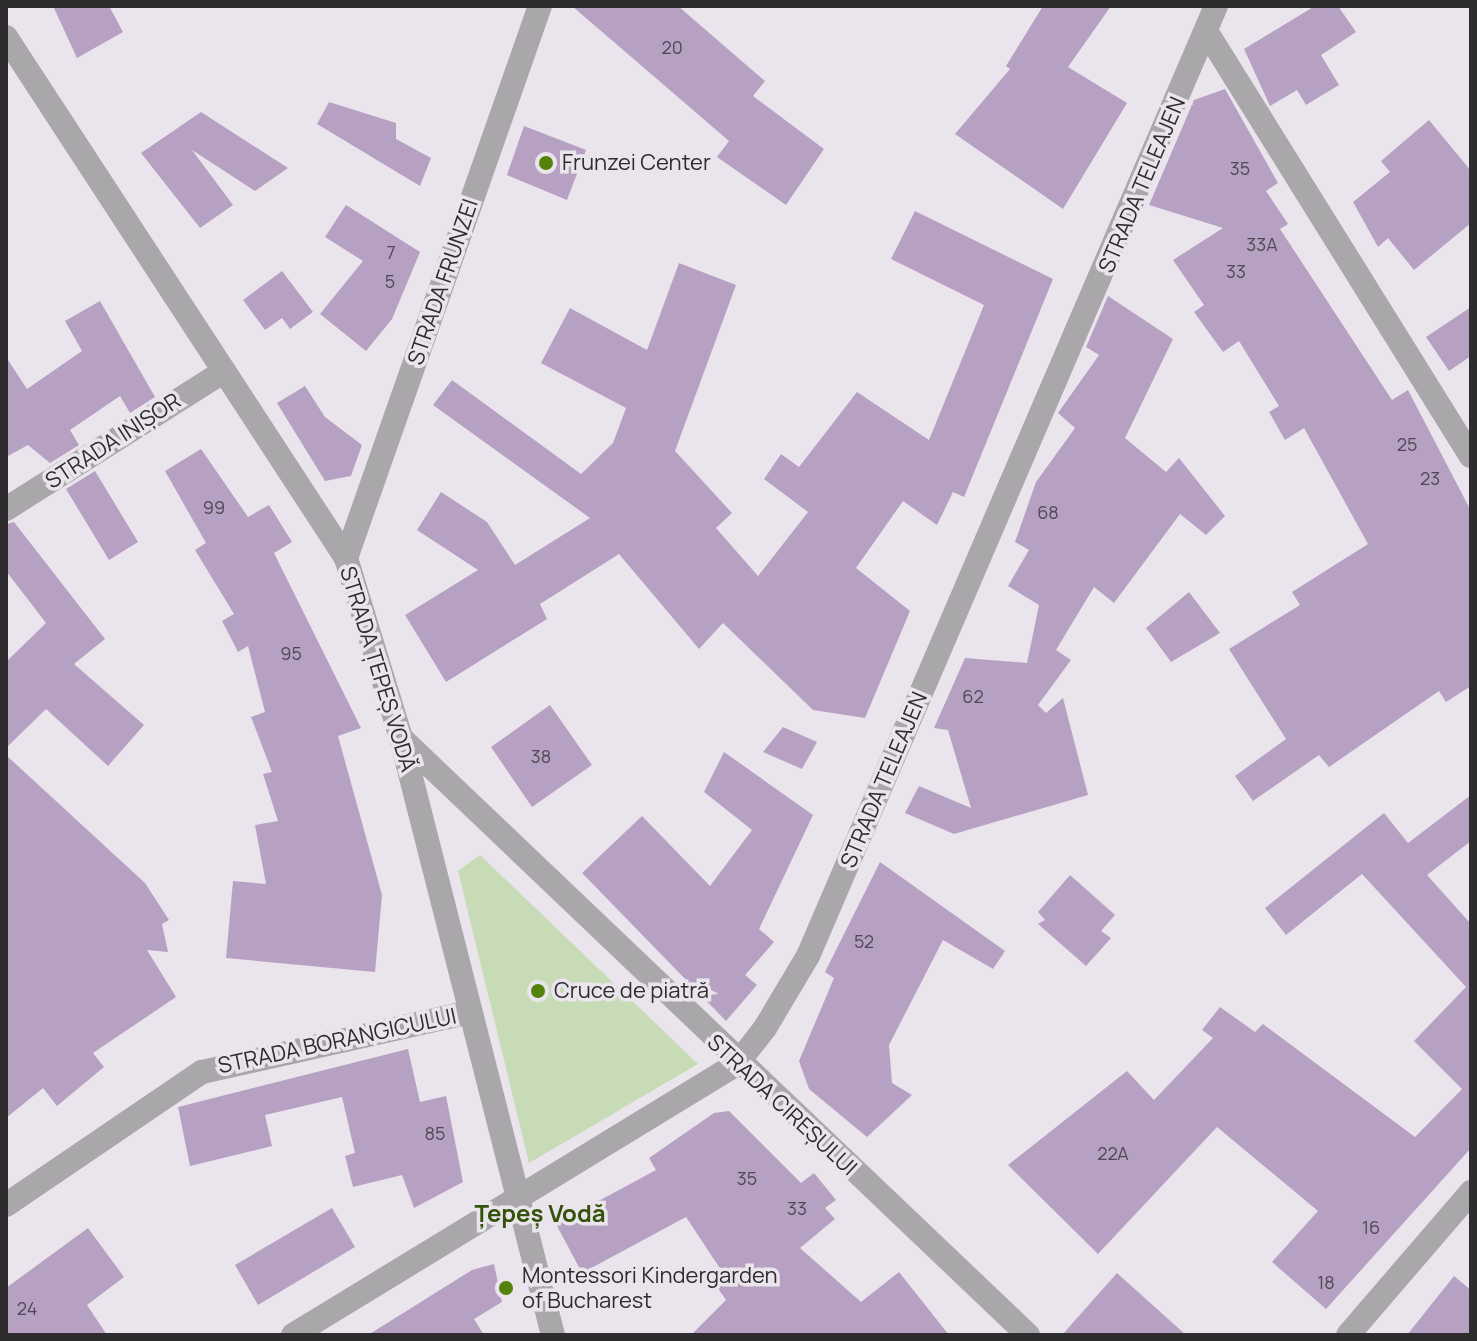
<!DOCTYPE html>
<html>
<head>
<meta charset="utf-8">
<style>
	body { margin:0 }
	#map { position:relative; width:1477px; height:1341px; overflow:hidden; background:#eae5ec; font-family:Manrope,sans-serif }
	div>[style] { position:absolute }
	.green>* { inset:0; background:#c8dbb7 }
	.building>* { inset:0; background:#b7a1c3 }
	.street>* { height:24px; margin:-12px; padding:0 12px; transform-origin:12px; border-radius:12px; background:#a9a7aa }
	.dots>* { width:22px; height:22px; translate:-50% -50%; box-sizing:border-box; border:4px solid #eae5ec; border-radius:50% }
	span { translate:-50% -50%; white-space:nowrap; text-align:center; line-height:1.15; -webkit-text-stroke:7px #eae5ec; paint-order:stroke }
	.number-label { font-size:18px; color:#504954 }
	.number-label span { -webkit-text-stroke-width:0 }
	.poi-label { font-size:22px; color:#2e2c2f }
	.left { translate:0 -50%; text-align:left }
	.street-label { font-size:22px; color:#2e2c2f }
	.neighbourhood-label { font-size:24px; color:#35520b; font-weight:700 }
	.frame { position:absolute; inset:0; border:8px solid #2e2c2f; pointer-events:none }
</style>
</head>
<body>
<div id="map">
	<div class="green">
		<i style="clip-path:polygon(480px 855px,698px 1064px,529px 1163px,458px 871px)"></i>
	</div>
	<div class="building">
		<i style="clip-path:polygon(53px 6px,109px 6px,123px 32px,77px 58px)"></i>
		<i style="clip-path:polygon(572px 6px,678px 6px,765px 81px,753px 96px,824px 149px,786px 205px,717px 157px,729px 141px)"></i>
		<i style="clip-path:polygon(1043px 6px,1111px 6px,1068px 67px,1127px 103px,1063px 209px,955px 134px,1010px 69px,1006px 66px)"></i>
		<i style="clip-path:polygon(1315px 6px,1338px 6px,1356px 32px,1321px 55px,1339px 85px,1306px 105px,1297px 90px,1270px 106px,1244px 49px)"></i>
		<i style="clip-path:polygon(1225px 89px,1278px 183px,1266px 191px,1288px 224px,1280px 229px,1392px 400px,1408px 390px,1471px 511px,1471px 686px,1446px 702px,1439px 691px,1329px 767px,1319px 755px,1253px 801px,1235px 776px,1286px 739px,1229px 649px,1300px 605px,1292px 592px,1368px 544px,1304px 428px,1285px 440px,1269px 412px,1279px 406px,1239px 341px,1223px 352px,1194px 312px,1204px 305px,1173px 260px,1223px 228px,1149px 205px,1194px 100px)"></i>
		<i style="clip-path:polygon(329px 102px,396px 123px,396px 139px,431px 158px,420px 186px,317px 124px)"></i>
		<i style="clip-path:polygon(201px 112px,288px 168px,255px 191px,192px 150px,233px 205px,200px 228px,141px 153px)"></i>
		<i style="clip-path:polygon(1429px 120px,1471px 171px,1471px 223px,1414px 270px,1388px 238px,1378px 247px,1353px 202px,1390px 172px,1381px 161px)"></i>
		<i style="clip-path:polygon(524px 126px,586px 150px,567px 200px,507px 175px)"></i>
		<i style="clip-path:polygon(346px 205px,420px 252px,392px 319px,366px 351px,320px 314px,363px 261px,325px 237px)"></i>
		<i style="clip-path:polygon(915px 211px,1053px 279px,964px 497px,953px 492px,937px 525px,903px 501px,856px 568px,910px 611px,865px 718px,813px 710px,723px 623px,699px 649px,619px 554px,540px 604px,547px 619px,446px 682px,405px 615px,478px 570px,417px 530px,441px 492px,487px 522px,515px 565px,590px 518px,433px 405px,452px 380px,581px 474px,613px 443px,626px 408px,541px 363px,570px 308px,647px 350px,679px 263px,736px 285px,675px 451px,732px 513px,716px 528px,758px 576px,808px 512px,764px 479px,781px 454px,799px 467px,857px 392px,929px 440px,984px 305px,891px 259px)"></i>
		<i style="clip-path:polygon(282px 271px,313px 312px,290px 329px,282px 318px,265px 330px,243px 300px)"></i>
		<i style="clip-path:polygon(1108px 296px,1173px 339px,1125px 438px,1166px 472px,1179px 458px,1225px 516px,1206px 535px,1180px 514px,1114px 603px,1094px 587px,1056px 650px,1071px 660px,1038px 705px,1046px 713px,1063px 698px,1088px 795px,954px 834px,905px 813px,919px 786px,971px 808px,948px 730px,934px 728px,965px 658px,1027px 663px,1039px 605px,1008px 586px,1029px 550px,1015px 542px,1036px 482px,1075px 428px,1058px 413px,1099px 355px,1086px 347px)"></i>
		<i style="clip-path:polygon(100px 301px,155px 397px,130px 413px,120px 396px,70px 430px,79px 445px,50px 463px,28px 445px,6px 457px,6px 357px,27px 389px,82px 351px,65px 321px)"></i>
		<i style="clip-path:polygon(1471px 307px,1471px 356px,1449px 371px,1426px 337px)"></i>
		<i style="clip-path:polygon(305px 386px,325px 417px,362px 445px,351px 476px,325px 481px,277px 403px)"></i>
		<i style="clip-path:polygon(201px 449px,248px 517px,269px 505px,292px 542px,274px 553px,361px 728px,338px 736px,382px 895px,375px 972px,226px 958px,233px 881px,266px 884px,255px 825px,278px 821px,263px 774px,272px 772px,251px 717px,265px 712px,248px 646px,238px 652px,222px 621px,234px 614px,195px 550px,206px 543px,165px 471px)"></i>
		<i style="clip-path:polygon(95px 471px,138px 542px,109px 560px,66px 489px)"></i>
		<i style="clip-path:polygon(14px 522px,105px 639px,74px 664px,144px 725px,108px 766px,46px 709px,6px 748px,6px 662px,46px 623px,6px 571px,6px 524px)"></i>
		<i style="clip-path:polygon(1189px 592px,1220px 633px,1171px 662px,1146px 628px)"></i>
		<i style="clip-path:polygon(550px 705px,592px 765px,532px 807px,491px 747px)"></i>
		<i style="clip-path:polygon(783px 727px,817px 742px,802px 769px,763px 752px)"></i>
		<i style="clip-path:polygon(724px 752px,813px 815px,759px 929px,774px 942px,745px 975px,757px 985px,726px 1021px,582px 873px,642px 816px,710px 886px,752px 830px,704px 792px)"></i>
		<i style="clip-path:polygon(6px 755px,145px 883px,169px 920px,162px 924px,168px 952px,147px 950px,176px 997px,93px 1053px,104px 1067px,57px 1106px,43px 1088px,6px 1118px)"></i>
		<i style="clip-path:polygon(1471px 795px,1471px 841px,1427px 875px,1471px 924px,1471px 1148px,1326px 1309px,1272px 1262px,1318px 1211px,1217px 1127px,1098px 1254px,1008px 1165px,1127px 1071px,1154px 1100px,1213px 1038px,1202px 1030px,1220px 1007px,1255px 1032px,1263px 1024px,1415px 1137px,1462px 1089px,1414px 1041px,1466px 987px,1362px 874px,1286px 935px,1265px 908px,1384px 813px,1408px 843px)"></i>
		<i style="clip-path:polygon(880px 862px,1005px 951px,993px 969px,943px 940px,889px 1045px,892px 1083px,912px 1095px,867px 1137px,809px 1089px,799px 1061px,834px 978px,825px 972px)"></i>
		<i style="clip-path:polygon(1070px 875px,1115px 915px,1101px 931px,1111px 938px,1086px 966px,1038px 924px,1045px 920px,1038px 912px)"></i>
		<i style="clip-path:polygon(408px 1049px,420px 1102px,446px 1096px,463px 1182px,414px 1208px,402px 1175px,353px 1187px,345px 1156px,355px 1153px,342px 1097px,265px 1115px,272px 1146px,190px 1166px,178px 1107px)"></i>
		<i style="clip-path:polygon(729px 1111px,801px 1183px,814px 1173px,836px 1200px,825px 1208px,835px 1219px,800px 1248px,861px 1302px,899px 1272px,949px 1335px,691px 1335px,726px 1300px,715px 1284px,725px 1276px,686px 1217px,582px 1273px,556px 1224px,656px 1170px,649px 1158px,714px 1113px)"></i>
		<i style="clip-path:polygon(332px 1208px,355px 1247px,258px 1305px,235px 1265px)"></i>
		<i style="clip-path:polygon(88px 1228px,124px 1277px,87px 1305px,107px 1335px,6px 1335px,6px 1288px)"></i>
		<i style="clip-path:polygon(494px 1264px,502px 1302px,474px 1319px,484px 1335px,368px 1335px,472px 1270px)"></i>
		<i style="clip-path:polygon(1117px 1273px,1186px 1335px,1062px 1335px)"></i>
		<i style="clip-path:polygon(1454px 1276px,1471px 1290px,1471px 1335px,1407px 1335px)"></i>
	</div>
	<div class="street">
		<i style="left:1208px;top:34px;width:497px;rotate:58.1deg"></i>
		<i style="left:6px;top:37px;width:622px;rotate:56.87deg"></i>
		<i style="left:346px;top:558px;width:188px;rotate:73deg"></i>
		<i style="left:401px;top:738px;width:616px;rotate:75.72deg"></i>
		<i style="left:6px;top:509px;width:254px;rotate:-32.3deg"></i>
		<i style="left:346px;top:558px;width:585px;rotate:-70.64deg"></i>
		<i style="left:401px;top:738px;width:866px;rotate:43.6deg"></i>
		<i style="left:6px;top:1205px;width:237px;rotate:-34.2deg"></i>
		<i style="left:202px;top:1072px;width:275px;rotate:-12.6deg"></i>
		<i style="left:293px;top:1335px;width:520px;rotate:-31.4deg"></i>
		<i style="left:737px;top:1064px;width:46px;rotate:-52.1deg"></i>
		<i style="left:765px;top:1028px;width:84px;rotate:-59.2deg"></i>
		<i style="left:808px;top:956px;width:1034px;rotate:-66.76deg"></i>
		<i style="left:1348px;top:1335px;width:189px;rotate:-49.3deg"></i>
	</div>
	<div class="dots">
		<i style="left:546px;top:163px;background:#54810a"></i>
		<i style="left:538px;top:991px;background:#54810a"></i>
		<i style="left:506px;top:1288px;background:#54810a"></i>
	</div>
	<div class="number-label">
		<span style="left:672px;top:47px">20</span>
		<span style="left:1240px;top:168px">35</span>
		<span style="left:1262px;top:244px">33A</span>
		<span style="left:391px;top:252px">7</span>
		<span style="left:1236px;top:271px">33</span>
		<span style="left:390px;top:281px">5</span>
		<span style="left:1407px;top:444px">25</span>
		<span style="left:1430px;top:478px">23</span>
		<span style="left:214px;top:507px">99</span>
		<span style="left:1048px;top:512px">68</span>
		<span style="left:291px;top:653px">95</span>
		<span style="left:973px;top:696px">62</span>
		<span style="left:541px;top:756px">38</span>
		<span style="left:864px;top:941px">52</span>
		<span style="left:435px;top:1133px">85</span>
		<span style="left:1113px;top:1153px">22A</span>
		<span style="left:747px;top:1178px">35</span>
		<span style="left:797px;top:1208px">33</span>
		<span style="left:1371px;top:1227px">16</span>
		<span style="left:1326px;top:1282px">18</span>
		<span style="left:27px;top:1308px">24</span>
	</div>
	<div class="poi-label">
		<span class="left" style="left:562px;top:163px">Frunzei Center</span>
		<span class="left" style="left:554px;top:991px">Cruce de piatră</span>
		<span class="left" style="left:522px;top:1288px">Montessori Kindergarden<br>of Bucharest</span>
	</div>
	<div class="street-label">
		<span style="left:1142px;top:185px;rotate:-67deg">STRADA TELEAJEN</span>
		<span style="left:443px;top:282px;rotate:-71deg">STRADA FRUNZEI</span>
		<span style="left:113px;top:441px;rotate:-33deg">STRADA INIȘOR</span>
		<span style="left:378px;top:669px;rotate:73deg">STRADA ȚEPEȘ VODĂ</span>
		<span style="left:884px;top:780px;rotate:-67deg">STRADA TELEAJEN</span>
		<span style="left:337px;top:1041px;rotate:-12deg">STRADA BORANGICULUI</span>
		<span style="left:782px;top:1105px;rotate:43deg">STRADA CIREȘULUI</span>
	</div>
	<div class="neighbourhood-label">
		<span style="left:540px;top:1213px">Țepeș Vodă</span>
	</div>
	<div class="frame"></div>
</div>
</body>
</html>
